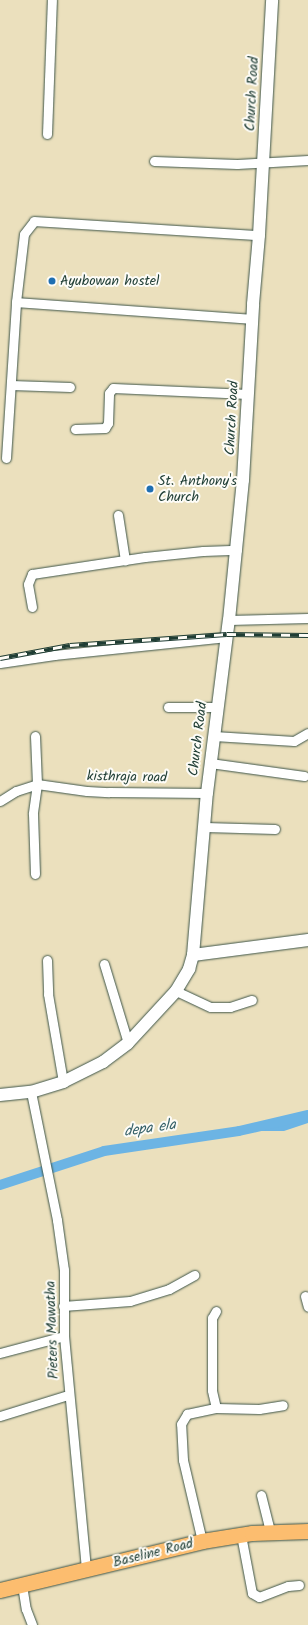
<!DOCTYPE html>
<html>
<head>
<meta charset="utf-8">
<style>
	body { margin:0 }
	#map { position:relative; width:308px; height:1625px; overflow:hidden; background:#ebe0bd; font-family:Kalam,sans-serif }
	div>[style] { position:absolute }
	.water>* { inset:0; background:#6cb4e4 }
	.canal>* { height:10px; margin:-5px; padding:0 5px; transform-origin:5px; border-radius:5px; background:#6cb4e4 }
	.roads { filter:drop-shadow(0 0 1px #3e5549) drop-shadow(0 0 1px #3e5549) }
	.minor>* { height:9px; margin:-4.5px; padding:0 4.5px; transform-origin:4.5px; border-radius:4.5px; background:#fff }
	.tertiary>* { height:12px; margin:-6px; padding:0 6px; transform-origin:6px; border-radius:6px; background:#fff }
	.primary>* { height:15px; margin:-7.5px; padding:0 7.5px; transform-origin:7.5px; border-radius:7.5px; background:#fcbd6f }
	.rail>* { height:4.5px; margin-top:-2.25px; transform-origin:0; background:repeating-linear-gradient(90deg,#fdfcf7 0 9px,#1f3d34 0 18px); box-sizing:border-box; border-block:1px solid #1f3d34 }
	.dots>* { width:11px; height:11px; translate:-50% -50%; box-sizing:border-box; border:2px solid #fdfcf7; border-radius:50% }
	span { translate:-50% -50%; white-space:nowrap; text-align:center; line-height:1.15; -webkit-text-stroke:4px #fdfcf7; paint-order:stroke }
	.street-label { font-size:14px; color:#1f3d34 }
	.poi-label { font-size:14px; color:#1f3d34 }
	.left { translate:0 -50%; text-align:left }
	.water-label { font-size:15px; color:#366169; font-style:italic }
</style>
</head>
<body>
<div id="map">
	<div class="water">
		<i style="clip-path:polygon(308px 1116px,308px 1123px,284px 1131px,239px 1131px,284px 1123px)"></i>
	</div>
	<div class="canal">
		<i style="left:0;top:1185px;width:109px;rotate:-18.1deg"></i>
		<i style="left:104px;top:1151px;width:136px;rotate:-8.4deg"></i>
		<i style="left:239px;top:1131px;width:71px;rotate:-13.1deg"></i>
	</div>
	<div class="roads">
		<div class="minor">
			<i style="left:47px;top:134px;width:134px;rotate:-87.9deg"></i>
			<i style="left:154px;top:161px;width:83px;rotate:2.1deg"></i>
			<i style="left:237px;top:164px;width:71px;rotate:-3.2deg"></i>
			<i style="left:16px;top:302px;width:237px;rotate:4.1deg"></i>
			<i style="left:11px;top:385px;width:59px;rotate:1.9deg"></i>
			<i style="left:75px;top:429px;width:30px;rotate:-2deg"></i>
			<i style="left:105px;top:428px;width:6px;rotate:-59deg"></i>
			<i style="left:108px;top:423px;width:30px;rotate:-88deg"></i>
			<i style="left:109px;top:393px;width:6px;rotate:-51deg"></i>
			<i style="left:113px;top:388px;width:135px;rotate:2.5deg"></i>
			<i style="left:6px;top:458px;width:156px;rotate:-86.3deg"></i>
			<i style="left:16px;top:302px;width:68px;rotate:-83.3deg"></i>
			<i style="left:24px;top:234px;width:16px;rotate:-52deg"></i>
			<i style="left:34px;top:221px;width:225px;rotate:3.6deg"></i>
			<i style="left:118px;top:515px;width:46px;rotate:81.2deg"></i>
			<i style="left:32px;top:607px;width:23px;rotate:-100deg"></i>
			<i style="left:28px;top:584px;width:11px;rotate:-68deg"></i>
			<i style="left:32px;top:574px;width:114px;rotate:-8.6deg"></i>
			<i style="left:145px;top:557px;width:58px;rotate:-5.9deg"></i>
			<i style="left:203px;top:551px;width:34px;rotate:-2deg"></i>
			<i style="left:229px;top:620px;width:79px;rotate:-1.5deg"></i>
			<i style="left:0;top:663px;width:55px;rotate:-8.4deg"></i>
			<i style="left:54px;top:655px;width:174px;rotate:-5.9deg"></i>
			<i style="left:168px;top:707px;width:50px"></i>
			<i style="left:35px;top:736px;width:48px;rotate:87.6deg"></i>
			<i style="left:37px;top:784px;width:30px;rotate:98deg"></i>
			<i style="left:33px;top:814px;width:60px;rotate:88.1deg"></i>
			<i style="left:214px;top:736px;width:80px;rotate:3.6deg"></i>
			<i style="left:294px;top:741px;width:16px;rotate:-30deg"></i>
			<i style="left:210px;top:763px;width:95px;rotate:7.9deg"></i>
			<i style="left:0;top:801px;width:19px;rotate:-32deg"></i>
			<i style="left:16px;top:791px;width:22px;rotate:-18deg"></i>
			<i style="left:37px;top:784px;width:50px;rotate:8deg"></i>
			<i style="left:87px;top:791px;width:22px;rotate:3deg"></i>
			<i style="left:109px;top:792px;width:98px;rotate:0.6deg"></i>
			<i style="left:205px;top:827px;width:70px;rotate:1.6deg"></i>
			<i style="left:47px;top:960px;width:34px;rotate:88deg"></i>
			<i style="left:48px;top:994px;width:89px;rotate:80.3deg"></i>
			<i style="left:104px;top:964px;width:83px;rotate:73.1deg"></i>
			<i style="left:176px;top:991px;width:38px;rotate:25deg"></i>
			<i style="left:211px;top:1007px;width:19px"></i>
			<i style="left:230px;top:1007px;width:23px;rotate:-18deg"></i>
			<i style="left:31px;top:1092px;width:131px;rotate:78.5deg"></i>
			<i style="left:57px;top:1220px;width:50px;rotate:82deg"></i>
			<i style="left:64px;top:1270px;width:66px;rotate:90deg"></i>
			<i style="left:64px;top:1336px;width:235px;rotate:84.6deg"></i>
			<i style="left:305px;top:1296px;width:11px;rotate:75deg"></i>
			<i style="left:63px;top:1306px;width:67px;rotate:-4.3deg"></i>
			<i style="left:130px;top:1301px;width:41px;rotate:-17.1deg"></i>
			<i style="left:169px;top:1289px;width:29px;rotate:-29deg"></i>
			<i style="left:0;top:1353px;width:66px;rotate:-14.9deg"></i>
			<i style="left:216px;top:1408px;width:18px;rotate:-103deg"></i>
			<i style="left:212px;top:1390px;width:72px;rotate:-90deg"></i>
			<i style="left:212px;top:1318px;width:8px;rotate:-60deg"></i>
			<i style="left:0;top:1416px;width:71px;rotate:-17.2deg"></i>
			<i style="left:261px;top:1495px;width:37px;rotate:76deg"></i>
			<i style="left:241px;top:1535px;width:59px;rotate:79.3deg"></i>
			<i style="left:252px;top:1593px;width:8px;rotate:30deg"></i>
			<i style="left:259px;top:1597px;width:31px;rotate:-21deg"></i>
			<i style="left:288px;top:1586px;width:11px;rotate:-5deg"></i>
			<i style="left:202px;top:1541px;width:83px;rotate:-103.2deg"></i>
			<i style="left:183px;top:1460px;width:36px;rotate:-93deg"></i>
			<i style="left:181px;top:1424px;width:12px;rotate:-59deg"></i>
			<i style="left:187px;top:1414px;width:30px;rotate:-12deg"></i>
			<i style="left:216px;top:1408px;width:43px;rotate:1.3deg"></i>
			<i style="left:259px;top:1409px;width:24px;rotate:-9deg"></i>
			<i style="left:22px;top:1585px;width:24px;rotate:81deg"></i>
			<i style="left:26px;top:1609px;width:17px;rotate:69deg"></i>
		</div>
		<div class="tertiary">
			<i style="left:193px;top:955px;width:116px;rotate:-7.4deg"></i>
			<i style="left:0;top:1095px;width:31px;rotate:-6deg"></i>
			<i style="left:31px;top:1092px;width:34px;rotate:-17deg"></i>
			<i style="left:63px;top:1082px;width:45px;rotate:-26.6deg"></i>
			<i style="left:103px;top:1062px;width:31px;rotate:-37deg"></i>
			<i style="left:128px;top:1043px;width:71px;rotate:-47.3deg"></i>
			<i style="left:176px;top:991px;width:26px;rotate:-59deg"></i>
			<i style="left:189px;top:969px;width:15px;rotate:-74deg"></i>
			<i style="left:193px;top:955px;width:163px;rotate:-85.1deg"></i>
			<i style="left:207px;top:793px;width:174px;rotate:-82.8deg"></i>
			<i style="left:229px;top:620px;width:141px;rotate:-84.3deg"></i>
			<i style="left:243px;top:480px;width:176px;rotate:-86.7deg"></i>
			<i style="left:253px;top:304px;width:69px;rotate:-85deg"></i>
			<i style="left:259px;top:235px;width:235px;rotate:-86.8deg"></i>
		</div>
		<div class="primary">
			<i style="left:0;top:1590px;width:208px;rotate:-13.6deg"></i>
			<i style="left:202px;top:1541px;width:51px;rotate:-9.1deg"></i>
			<i style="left:252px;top:1533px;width:56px;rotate:-2deg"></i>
		</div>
	</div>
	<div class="rail">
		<i style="left:0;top:658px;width:71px;rotate:-10.5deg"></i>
		<i style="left:70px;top:645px;width:157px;rotate:-4deg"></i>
		<i style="left:227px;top:634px;width:81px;rotate:0.7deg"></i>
	</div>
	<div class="dots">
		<i style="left:52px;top:281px;background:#1f6fb2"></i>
		<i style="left:150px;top:489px;background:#1f6fb2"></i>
	</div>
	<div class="street-label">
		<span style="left:252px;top:94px;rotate:-87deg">Church Road</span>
		<span style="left:232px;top:418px;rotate:-87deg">Church Road</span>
		<span style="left:198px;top:739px;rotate:-83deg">Church Road</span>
		<span style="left:127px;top:777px;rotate:1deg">kisthraja road</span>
		<span style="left:52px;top:1330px;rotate:-92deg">Pieters Mawatha</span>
		<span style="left:153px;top:1553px;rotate:-14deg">Baseline Road</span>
	</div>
	<div class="poi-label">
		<span class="left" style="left:60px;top:281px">Ayubowan hostel</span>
		<span class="left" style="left:158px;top:489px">St. Anthony's<br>Church</span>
	</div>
	<div class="water-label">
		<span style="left:150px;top:1129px;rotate:-8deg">depa ela</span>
	</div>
</div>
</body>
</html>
